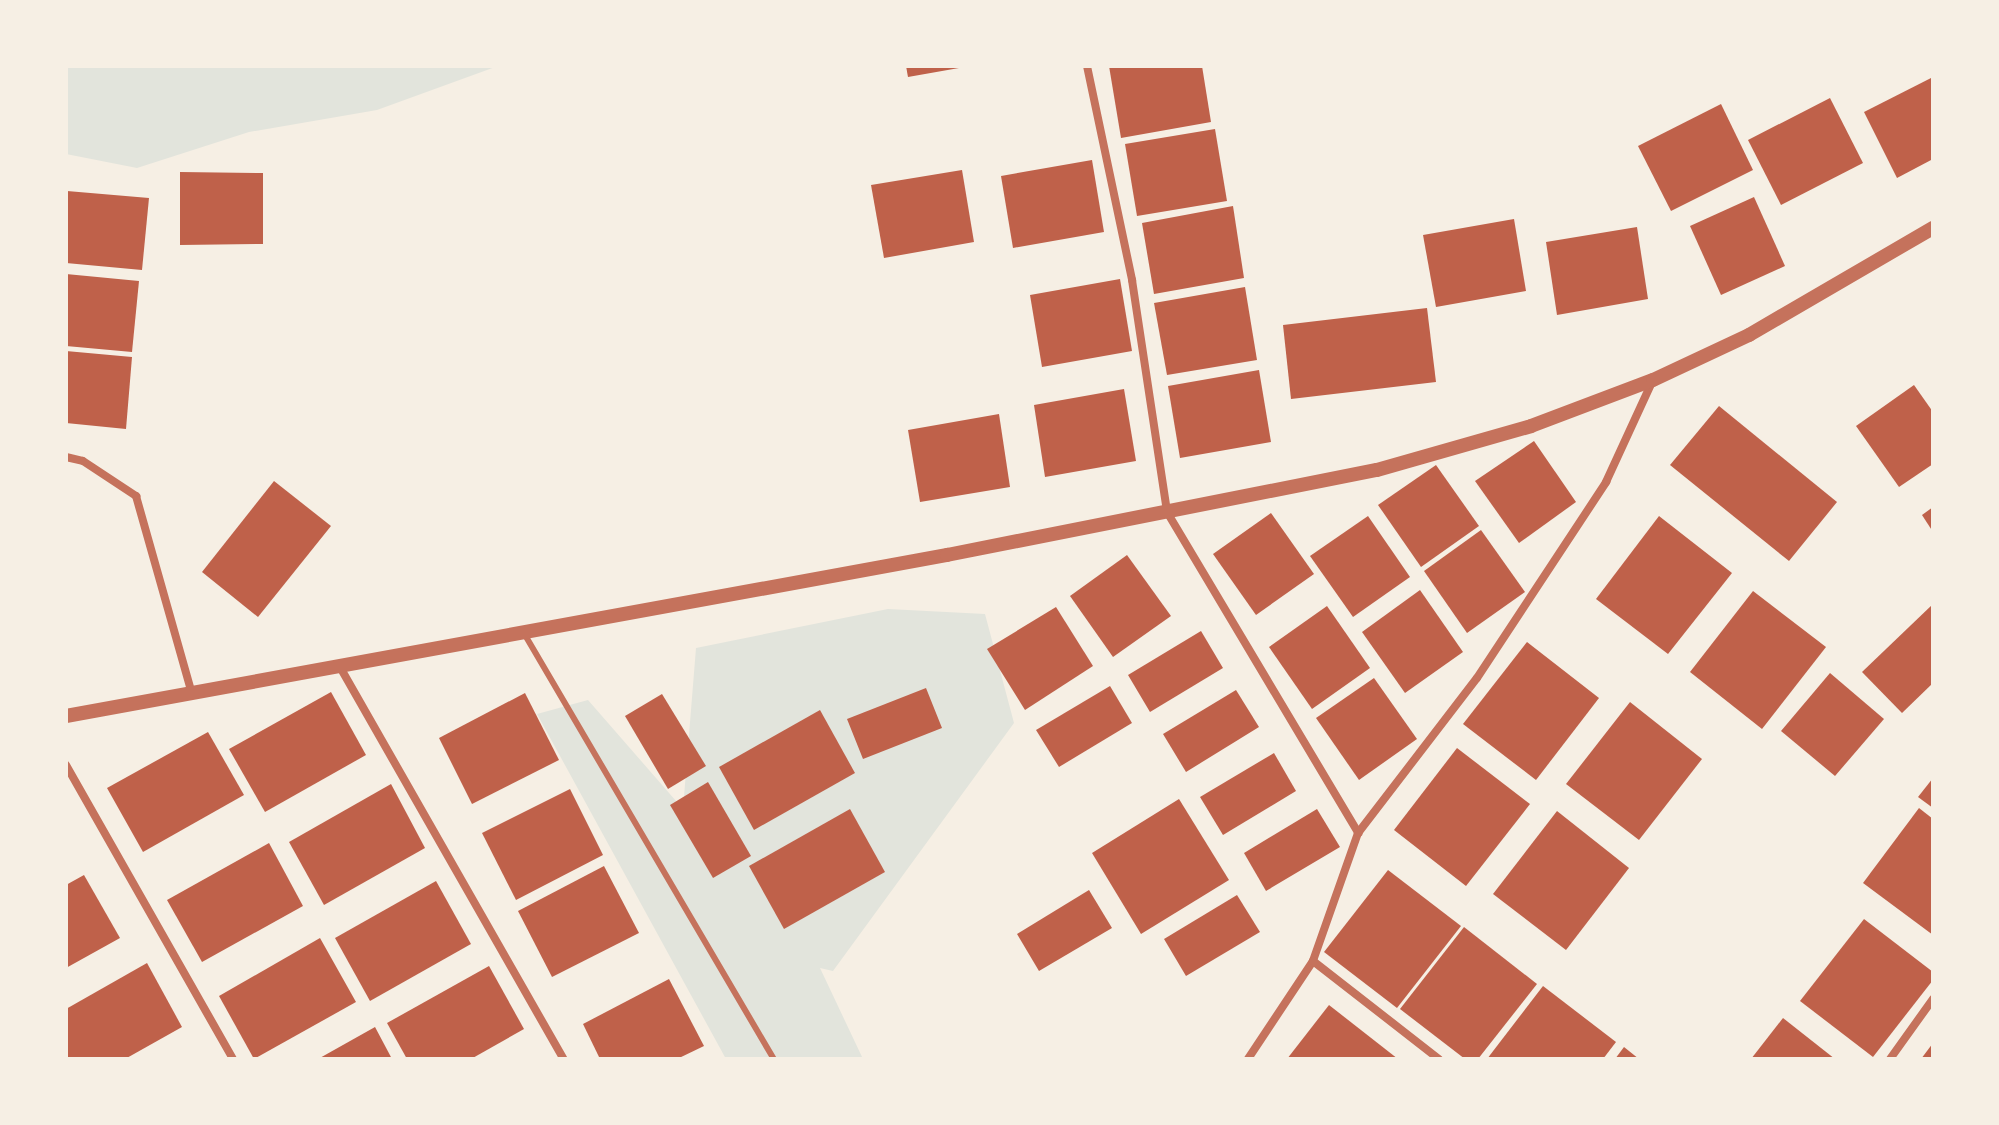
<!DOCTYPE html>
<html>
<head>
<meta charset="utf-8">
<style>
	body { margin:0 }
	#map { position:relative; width:1999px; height:1125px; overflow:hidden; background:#f6efe4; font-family:"DM Sans",sans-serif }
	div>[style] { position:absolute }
	.green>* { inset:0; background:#e2e4dc }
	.building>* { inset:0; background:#bf614a }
	.service>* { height:6px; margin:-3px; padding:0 3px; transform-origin:3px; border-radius:3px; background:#c5725c }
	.minor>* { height:8px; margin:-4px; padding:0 4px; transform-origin:4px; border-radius:4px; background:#c5725c }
	.tertiary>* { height:14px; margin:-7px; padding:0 7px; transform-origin:7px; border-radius:7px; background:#c5725c }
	span { translate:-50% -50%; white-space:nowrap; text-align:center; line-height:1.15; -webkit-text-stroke:6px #f6efe4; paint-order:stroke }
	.frame { position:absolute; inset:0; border:68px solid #f6efe4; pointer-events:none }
</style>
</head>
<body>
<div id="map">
	<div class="green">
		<i style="clip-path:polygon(66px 66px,498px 66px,377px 110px,249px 132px,137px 168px,66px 154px)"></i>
		<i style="clip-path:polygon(888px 609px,985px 614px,1014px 723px,833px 971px,820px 968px,863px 1059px,726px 1059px,537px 714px,588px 700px,683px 809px,696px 648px)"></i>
	</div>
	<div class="building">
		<i style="clip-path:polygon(906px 66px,959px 66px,959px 68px,908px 77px)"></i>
		<i style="clip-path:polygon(1109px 66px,1202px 66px,1211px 122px,1121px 138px)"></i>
		<i style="clip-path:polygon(1933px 77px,1933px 159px,1897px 178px,1864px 112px)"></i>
		<i style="clip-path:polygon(1830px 98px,1863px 163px,1781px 205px,1748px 140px)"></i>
		<i style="clip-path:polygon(1721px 104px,1753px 170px,1671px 211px,1638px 146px)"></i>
		<i style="clip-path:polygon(1215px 129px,1227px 201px,1137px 216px,1125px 144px)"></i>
		<i style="clip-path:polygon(1092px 160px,1104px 232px,1013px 248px,1001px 176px)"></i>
		<i style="clip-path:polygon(962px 170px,974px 242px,884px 258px,871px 185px)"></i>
		<i style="clip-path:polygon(180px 172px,263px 173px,263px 244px,180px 245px)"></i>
		<i style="clip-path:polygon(67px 191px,149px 198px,142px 270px,66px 263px)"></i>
		<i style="clip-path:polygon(1754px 197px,1785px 266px,1721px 295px,1690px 226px)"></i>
		<i style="clip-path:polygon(1233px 206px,1244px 278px,1154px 294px,1142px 223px)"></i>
		<i style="clip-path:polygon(1514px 219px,1526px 291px,1436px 307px,1423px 235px)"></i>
		<i style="clip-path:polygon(1637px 227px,1648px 299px,1557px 315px,1546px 242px)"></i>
		<i style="clip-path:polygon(66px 274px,139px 281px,132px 352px,66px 346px)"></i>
		<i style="clip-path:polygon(1120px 279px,1132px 351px,1042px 367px,1030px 295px)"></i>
		<i style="clip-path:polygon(1245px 287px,1257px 360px,1167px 375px,1154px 303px)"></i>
		<i style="clip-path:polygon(1427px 308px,1436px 382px,1291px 399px,1283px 325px)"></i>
		<i style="clip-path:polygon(66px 351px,132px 357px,126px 429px,66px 423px)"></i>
		<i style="clip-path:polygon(1259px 370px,1271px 442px,1180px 458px,1168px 386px)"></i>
		<i style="clip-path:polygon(1914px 385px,1933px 412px,1933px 464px,1899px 487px,1856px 426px)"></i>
		<i style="clip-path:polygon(1124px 389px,1136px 461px,1045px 477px,1034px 405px)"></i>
		<i style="clip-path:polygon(1719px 406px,1837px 502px,1789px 561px,1670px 465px)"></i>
		<i style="clip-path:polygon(999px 414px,1010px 487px,920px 502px,908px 430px)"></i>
		<i style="clip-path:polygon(1534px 441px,1576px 502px,1519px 543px,1475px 481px)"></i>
		<i style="clip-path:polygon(1436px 465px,1479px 526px,1421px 567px,1378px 505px)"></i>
		<i style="clip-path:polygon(274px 481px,331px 526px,258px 617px,202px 572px)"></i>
		<i style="clip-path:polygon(1933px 507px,1933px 532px,1922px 515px)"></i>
		<i style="clip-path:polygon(1271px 513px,1314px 574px,1256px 615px,1213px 554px)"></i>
		<i style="clip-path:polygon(1368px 516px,1410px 577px,1353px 617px,1310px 556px)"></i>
		<i style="clip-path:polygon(1659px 516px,1732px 573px,1668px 654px,1596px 599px)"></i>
		<i style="clip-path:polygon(1481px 530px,1525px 592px,1467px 633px,1424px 571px)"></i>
		<i style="clip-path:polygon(1127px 555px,1171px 616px,1113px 657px,1070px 596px)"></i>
		<i style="clip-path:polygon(1420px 590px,1463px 652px,1405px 693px,1362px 632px)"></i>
		<i style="clip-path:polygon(1753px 591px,1826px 647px,1762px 729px,1690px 672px)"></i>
		<i style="clip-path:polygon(1933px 604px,1933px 683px,1902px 713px,1862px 672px)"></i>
		<i style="clip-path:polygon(1327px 606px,1370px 668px,1312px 709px,1269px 647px)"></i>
		<i style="clip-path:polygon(1056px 607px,1093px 666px,1025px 710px,987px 649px)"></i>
		<i style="clip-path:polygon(1201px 631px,1223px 668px,1150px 712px,1128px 675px)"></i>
		<i style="clip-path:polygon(1527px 642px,1599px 698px,1536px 780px,1463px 724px)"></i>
		<i style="clip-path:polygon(1830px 673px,1884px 719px,1835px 776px,1781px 731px)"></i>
		<i style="clip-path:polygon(1374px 678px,1417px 739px,1359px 780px,1316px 718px)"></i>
		<i style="clip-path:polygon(1110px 686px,1132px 723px,1059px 767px,1036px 730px)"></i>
		<i style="clip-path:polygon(926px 688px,942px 728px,863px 759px,847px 719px)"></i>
		<i style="clip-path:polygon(1236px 690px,1259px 727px,1186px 772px,1163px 734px)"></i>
		<i style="clip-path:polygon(331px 692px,366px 755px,265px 812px,229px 749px)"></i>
		<i style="clip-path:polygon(525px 693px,559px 760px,472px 804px,439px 738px)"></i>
		<i style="clip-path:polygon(662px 694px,706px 766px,668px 789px,625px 716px)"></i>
		<i style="clip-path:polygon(1630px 702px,1702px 759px,1639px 840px,1566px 784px)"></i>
		<i style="clip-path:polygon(820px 710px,855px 773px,754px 830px,719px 767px)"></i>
		<i style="clip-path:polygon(208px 732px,244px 795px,143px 852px,107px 788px)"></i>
		<i style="clip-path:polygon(1457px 748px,1530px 804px,1466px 886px,1394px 830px)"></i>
		<i style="clip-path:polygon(1274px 753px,1296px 791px,1223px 835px,1200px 797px)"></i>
		<i style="clip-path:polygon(1933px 778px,1933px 808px,1918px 797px)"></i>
		<i style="clip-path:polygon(708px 782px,751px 856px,713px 878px,670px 805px)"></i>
		<i style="clip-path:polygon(391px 784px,425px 848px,324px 905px,289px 842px)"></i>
		<i style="clip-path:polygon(570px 789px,603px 855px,516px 900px,482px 833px)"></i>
		<i style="clip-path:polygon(1179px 799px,1229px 880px,1141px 934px,1092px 853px)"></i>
		<i style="clip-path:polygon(1919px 808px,1933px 819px,1933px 935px,1863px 883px)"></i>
		<i style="clip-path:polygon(850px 809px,885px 872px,784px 929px,749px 866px)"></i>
		<i style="clip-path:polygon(1317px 809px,1340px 847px,1266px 891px,1244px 853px)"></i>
		<i style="clip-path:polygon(1557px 811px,1629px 868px,1566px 950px,1493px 894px)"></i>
		<i style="clip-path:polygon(269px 843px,303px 906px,202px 962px,167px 900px)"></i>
		<i style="clip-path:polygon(604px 866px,639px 933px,552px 977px,518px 911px)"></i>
		<i style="clip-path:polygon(1388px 870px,1461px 926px,1397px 1008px,1324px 952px)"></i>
		<i style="clip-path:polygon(84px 875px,120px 938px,66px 968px,66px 885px)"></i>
		<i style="clip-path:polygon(436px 881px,471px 944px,370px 1001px,335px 938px)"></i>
		<i style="clip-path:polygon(1089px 890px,1112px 928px,1039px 971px,1017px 934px)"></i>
		<i style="clip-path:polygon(1237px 895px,1260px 932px,1186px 976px,1164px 939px)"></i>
		<i style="clip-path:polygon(1864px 919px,1933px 972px,1933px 980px,1873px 1057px,1800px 1001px)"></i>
		<i style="clip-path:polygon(1464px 927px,1537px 984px,1478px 1059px,1465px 1059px,1400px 1009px)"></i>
		<i style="clip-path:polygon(320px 938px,356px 1002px,254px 1059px,219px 996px)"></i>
		<i style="clip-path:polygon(147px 963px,182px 1027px,125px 1059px,67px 1059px,66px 1009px)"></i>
		<i style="clip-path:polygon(489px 966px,524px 1029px,471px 1059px,407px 1059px,387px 1023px)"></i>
		<i style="clip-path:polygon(669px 979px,704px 1046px,677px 1059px,600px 1059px,583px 1024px)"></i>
		<i style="clip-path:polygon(1543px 986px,1616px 1042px,1603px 1059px,1487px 1059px)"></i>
		<i style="clip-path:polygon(1329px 1005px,1398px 1059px,1287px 1059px)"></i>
		<i style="clip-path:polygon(1783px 1018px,1835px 1059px,1751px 1059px)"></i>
		<i style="clip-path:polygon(375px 1027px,392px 1059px,318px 1059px)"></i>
		<i style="clip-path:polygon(1933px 1043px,1933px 1059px,1921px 1059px)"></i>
		<i style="clip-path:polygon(1624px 1047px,1639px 1059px,1615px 1059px)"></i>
	</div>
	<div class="service">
		<i style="left:525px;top:635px;width:492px;rotate:59.6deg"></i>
	</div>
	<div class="minor">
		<i style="left:1087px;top:66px;width:219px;rotate:78.1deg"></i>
		<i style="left:1132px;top:280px;width:235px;rotate:81.4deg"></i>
		<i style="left:1167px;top:512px;width:374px;rotate:59.2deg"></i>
		<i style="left:1358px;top:833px;width:136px;rotate:109.4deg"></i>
		<i style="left:1313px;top:961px;width:118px;rotate:123.6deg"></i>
		<i style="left:66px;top:457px;width:17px;rotate:13deg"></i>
		<i style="left:83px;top:461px;width:64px;rotate:33.4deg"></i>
		<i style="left:136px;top:496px;width:206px;rotate:74.2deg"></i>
		<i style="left:340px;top:667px;width:451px;rotate:60.3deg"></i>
		<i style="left:66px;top:765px;width:338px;rotate:60.4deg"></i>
		<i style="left:1358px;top:833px;width:195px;rotate:-52.5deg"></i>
		<i style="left:1477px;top:678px;width:235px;rotate:-56.6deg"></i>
		<i style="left:1606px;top:482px;width:112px;rotate:-65.3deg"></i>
		<i style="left:1313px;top:961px;width:160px;rotate:37.9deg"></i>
		<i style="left:1890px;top:1059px;width:74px;rotate:-54.4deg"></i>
	</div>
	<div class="tertiary">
		<i style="left:66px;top:716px;width:896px;rotate:-10.36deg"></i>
		<i style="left:947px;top:555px;width:438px;rotate:-11.2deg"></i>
		<i style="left:1377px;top:470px;width:160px;rotate:-15.9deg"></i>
		<i style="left:1531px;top:426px;width:130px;rotate:-20.7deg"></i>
		<i style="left:1653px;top:380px;width:106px;rotate:-25.1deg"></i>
		<i style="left:1749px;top:335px;width:213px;rotate:-30.2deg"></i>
	</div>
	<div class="frame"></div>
</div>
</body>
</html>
